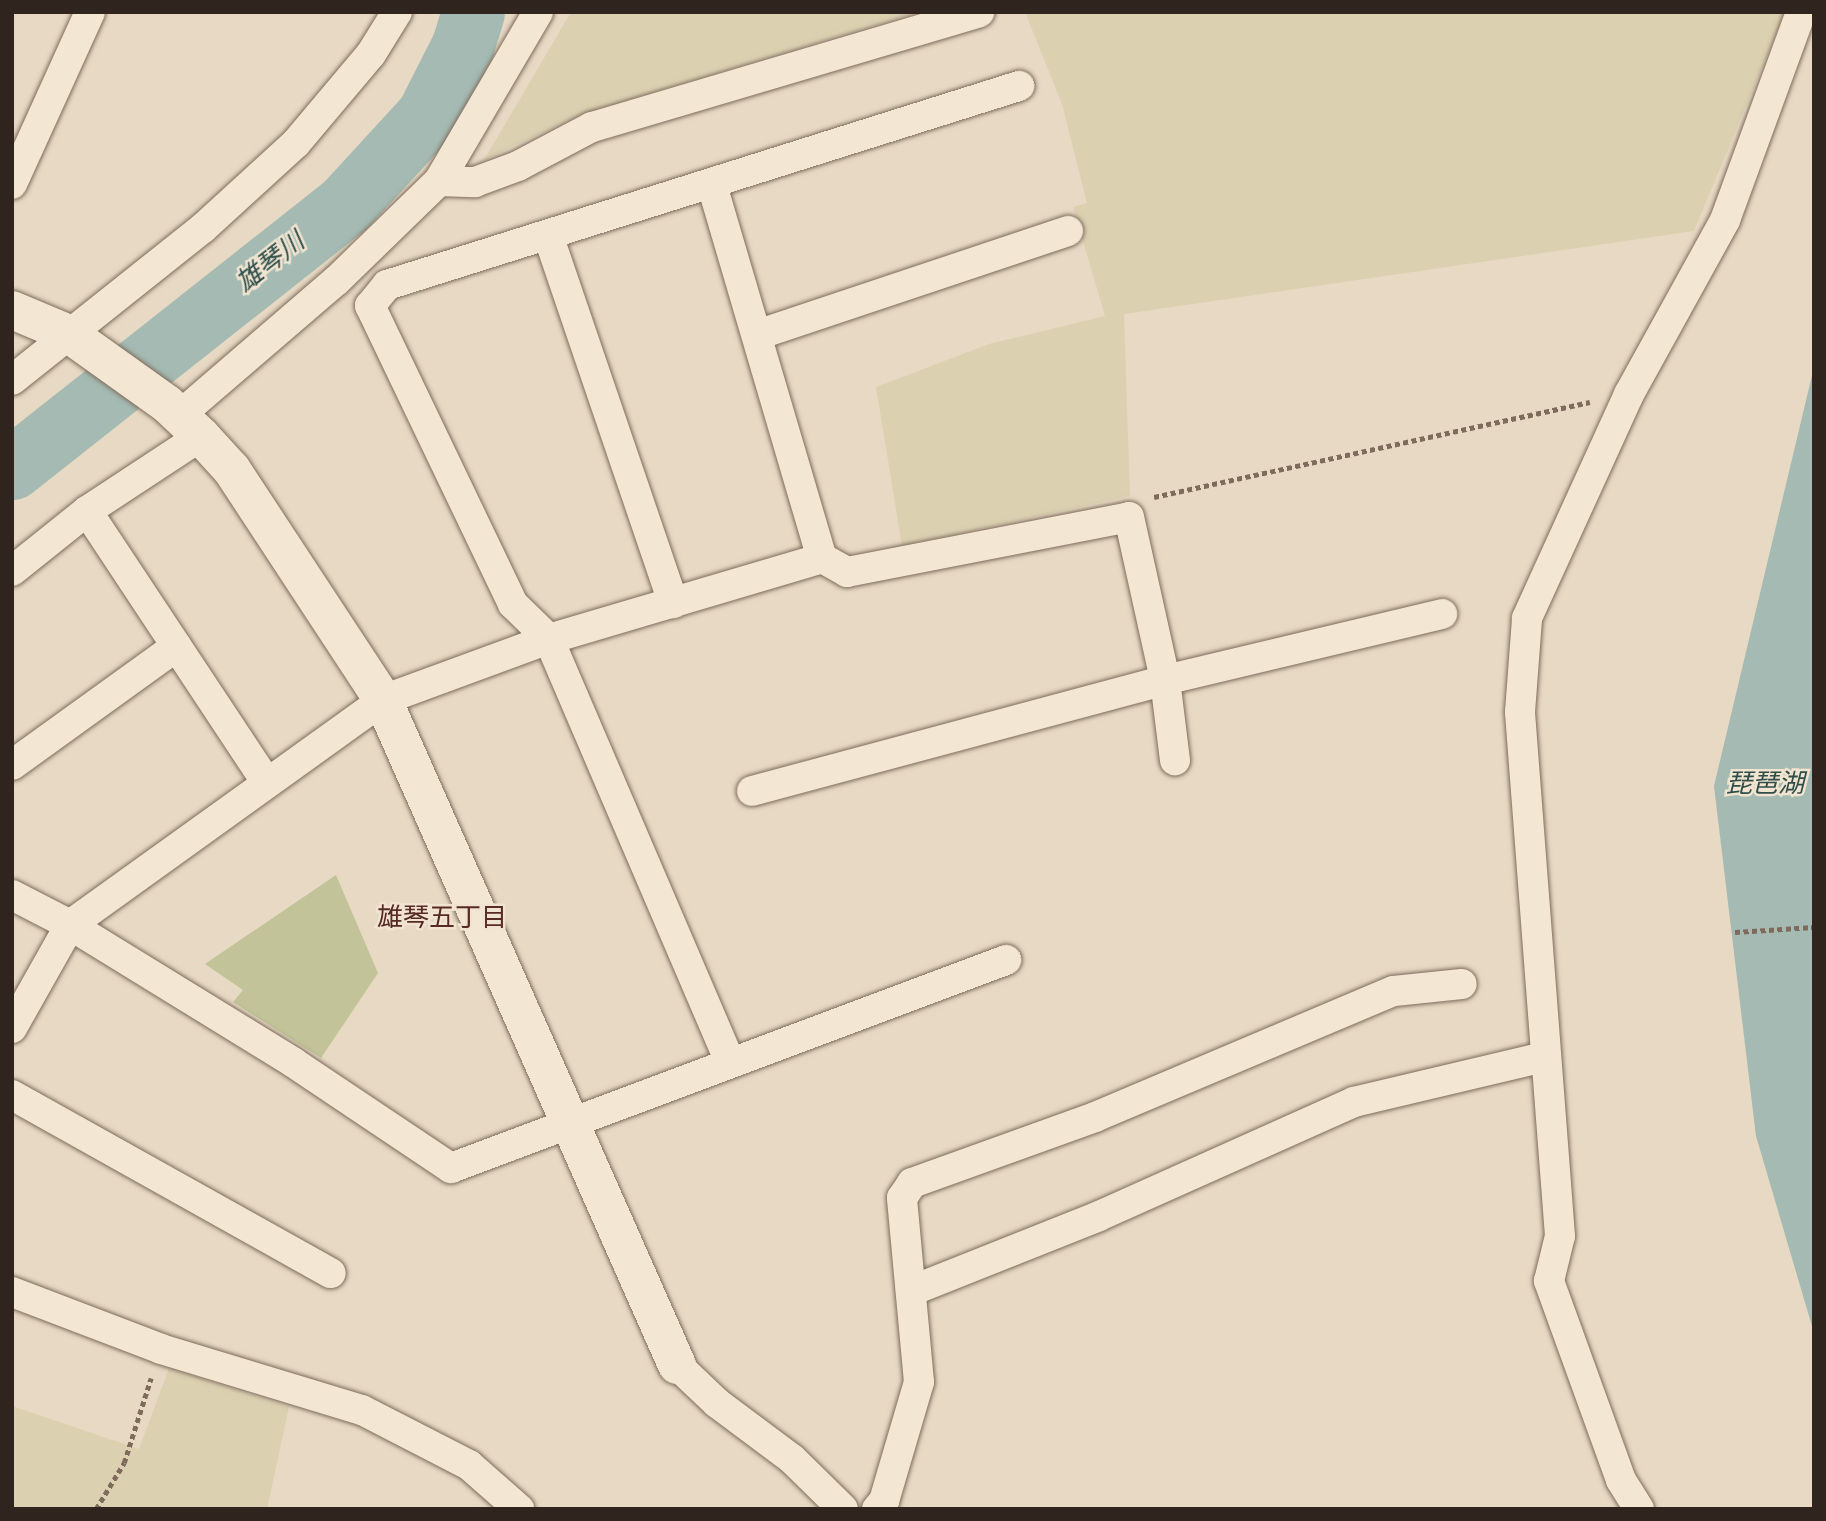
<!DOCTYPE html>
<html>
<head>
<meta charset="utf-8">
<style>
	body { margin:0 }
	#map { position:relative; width:1826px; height:1521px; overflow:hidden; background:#e7d9c3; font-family:Spectral,"Noto Sans JP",serif }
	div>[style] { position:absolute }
	.farmland>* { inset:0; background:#dbd1b1 }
	.green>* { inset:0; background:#c2c398 }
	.water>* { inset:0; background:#a4bab2 }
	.river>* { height:63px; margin:-31.5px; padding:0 31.5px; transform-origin:31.5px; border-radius:31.5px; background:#a4bab2 }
	.path>* { height:4.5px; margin-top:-2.25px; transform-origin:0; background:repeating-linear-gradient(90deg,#7f6b5c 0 5px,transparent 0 8.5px) }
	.roads { filter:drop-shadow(0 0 2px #7f6b5c) drop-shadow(0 0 2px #7f6b5c) }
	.street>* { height:30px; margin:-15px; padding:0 15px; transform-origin:15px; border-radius:15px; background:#f3e7d4 }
	.secondary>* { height:38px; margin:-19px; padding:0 19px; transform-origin:19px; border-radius:19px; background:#f3e7d4 }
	span { translate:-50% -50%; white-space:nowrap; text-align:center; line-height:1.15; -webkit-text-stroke:5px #f0e4d1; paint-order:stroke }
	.water-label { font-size:26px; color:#2f4e4a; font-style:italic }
	.neighbourhood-label { font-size:26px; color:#572a23 }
	.frame { position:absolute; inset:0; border:14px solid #30251e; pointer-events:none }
</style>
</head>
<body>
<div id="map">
	<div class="farmland">
		<i style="clip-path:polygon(571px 12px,918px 12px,585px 113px,484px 160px)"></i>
		<i style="clip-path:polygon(1025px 12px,1785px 12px,1694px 231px,1124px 314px,1130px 496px,902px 546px,876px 387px,989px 344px,1105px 316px,1073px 207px,1087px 203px,1062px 104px)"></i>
		<i style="clip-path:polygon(169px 1368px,289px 1407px,267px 1509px,12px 1509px,12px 1406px,139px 1449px)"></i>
	</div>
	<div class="green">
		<i style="clip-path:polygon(336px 875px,378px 973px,321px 1058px,233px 1002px,243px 990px,205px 964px)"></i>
	</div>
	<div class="water">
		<i style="clip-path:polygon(1814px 367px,1814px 1333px,1756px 1136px,1714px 786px)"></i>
	</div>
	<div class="river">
		<i style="left:12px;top:468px;width:426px;rotate:-38.3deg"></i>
		<i style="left:346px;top:204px;width:120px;rotate:-47.4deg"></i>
		<i style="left:427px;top:116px;width:80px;rotate:-63.1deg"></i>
		<i style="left:463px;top:45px;width:34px;rotate:-73deg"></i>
	</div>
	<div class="path">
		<i style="left:1154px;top:497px;width:446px;rotate:-12.3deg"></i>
		<i style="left:1735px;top:932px;width:79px;rotate:-3.6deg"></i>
		<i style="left:96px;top:1509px;width:54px;rotate:-58.7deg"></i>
		<i style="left:124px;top:1463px;width:89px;rotate:-72.4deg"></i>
	</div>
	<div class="roads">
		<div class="street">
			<i style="left:439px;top:181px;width:36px;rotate:2deg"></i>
			<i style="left:475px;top:182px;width:46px;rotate:-20.4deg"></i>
			<i style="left:518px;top:166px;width:84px;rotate:-27.8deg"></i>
			<i style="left:592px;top:127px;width:404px;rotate:-16.5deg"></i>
			<i style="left:12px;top:184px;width:189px;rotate:-65.6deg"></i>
			<i style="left:712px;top:185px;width:389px;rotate:73.6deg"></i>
			<i style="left:548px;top:235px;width:389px;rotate:71.2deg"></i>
			<i style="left:757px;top:335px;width:328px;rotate:-18.5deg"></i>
			<i style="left:12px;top:380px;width:244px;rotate:-38.5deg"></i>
			<i style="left:203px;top:228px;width:126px;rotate:-42.4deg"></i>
			<i style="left:296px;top:143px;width:116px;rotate:-49.9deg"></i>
			<i style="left:371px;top:54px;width:49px;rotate:-58.2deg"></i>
			<i style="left:180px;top:415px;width:206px;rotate:-40.7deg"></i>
			<i style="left:336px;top:281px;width:144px;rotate:-44.2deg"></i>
			<i style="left:439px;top:181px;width:196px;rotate:-59.6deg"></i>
			<i style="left:87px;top:511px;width:326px;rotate:56.5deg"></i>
			<i style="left:12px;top:571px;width:96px;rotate:-38.7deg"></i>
			<i style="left:87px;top:511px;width:136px;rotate:-33.3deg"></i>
			<i style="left:12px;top:765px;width:203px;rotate:-35.8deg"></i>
			<i style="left:752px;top:791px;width:428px;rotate:-15deg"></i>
			<i style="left:1165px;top:680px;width:285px;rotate:-13.4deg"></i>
			<i style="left:12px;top:895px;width:65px;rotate:27.3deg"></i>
			<i style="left:70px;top:925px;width:263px;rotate:31.6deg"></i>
			<i style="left:294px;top:1063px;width:189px;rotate:33.8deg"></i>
			<i style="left:451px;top:1168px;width:593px;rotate:-20.54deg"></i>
			<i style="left:12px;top:1028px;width:118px;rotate:-60.6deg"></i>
			<i style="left:70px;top:925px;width:385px;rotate:-35.7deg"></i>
			<i style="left:383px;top:700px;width:177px;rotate:-20.2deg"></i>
			<i style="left:549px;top:639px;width:285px;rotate:-16.5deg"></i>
			<i style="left:822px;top:558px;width:29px;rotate:29deg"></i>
			<i style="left:847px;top:572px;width:287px;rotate:-11deg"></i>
			<i style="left:1129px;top:517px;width:167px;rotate:77.5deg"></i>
			<i style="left:1165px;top:680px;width:81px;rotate:82.9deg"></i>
			<i style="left:730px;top:1062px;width:460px;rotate:-113.2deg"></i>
			<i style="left:549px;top:639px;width:50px;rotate:-135.8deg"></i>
			<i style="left:513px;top:604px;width:331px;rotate:-115.6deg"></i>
			<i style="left:370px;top:306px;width:27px;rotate:-51deg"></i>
			<i style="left:387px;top:285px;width:663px;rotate:-17.48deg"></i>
			<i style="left:12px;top:1095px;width:365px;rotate:29.2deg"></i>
			<i style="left:911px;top:1291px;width:202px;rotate:-21.7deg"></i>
			<i style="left:1099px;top:1216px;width:279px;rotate:-24.1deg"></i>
			<i style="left:1354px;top:1102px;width:196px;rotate:-13.3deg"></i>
			<i style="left:12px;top:1292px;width:160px;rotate:20.9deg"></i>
			<i style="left:161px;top:1349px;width:210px;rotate:16.9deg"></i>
			<i style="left:362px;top:1410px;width:120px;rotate:27.2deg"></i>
			<i style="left:469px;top:1465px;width:67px;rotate:41.3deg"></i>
			<i style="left:677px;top:1365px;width:55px;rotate:43.5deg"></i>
			<i style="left:717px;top:1403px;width:94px;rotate:36.7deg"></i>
			<i style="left:792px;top:1459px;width:71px;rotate:44.4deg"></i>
			<i style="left:877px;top:1509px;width:11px;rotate:-49deg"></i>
			<i style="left:884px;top:1501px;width:124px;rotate:-73.6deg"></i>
			<i style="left:919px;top:1382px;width:185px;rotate:-95.3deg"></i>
			<i style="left:902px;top:1198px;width:18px;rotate:-56deg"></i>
			<i style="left:912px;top:1183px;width:195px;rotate:-19.8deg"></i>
			<i style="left:1095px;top:1117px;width:324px;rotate:-22.9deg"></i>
			<i style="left:1394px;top:991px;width:68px;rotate:-5.9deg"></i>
			<i style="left:1639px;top:1509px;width:34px;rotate:-122deg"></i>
			<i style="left:1621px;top:1480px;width:212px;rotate:-109.9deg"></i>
			<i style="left:1549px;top:1281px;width:46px;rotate:-76.3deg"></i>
			<i style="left:1560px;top:1236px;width:526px;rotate:-94.37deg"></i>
			<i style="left:1520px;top:712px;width:94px;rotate:-85.7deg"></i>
			<i style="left:1527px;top:618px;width:246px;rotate:-65.5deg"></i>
			<i style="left:1629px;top:394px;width:199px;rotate:-61.1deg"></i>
			<i style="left:1725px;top:220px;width:221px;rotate:-69.9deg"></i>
		</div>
		<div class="secondary">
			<i style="left:12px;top:310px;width:62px;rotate:22.8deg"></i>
			<i style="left:69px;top:334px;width:120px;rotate:35.5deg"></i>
			<i style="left:167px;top:404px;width:47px;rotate:43.3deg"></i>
			<i style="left:201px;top:436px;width:46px;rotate:47.6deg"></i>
			<i style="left:232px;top:470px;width:275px;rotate:56.7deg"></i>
			<i style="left:383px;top:700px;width:727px;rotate:66.15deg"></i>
		</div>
	</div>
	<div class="water-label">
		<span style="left:271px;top:263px;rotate:-38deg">雄琴川</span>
		<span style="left:1765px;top:785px">琵琶湖</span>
	</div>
	<div class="neighbourhood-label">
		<span style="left:442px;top:919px">雄琴五丁目</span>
	</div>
	<div class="frame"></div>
</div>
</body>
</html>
